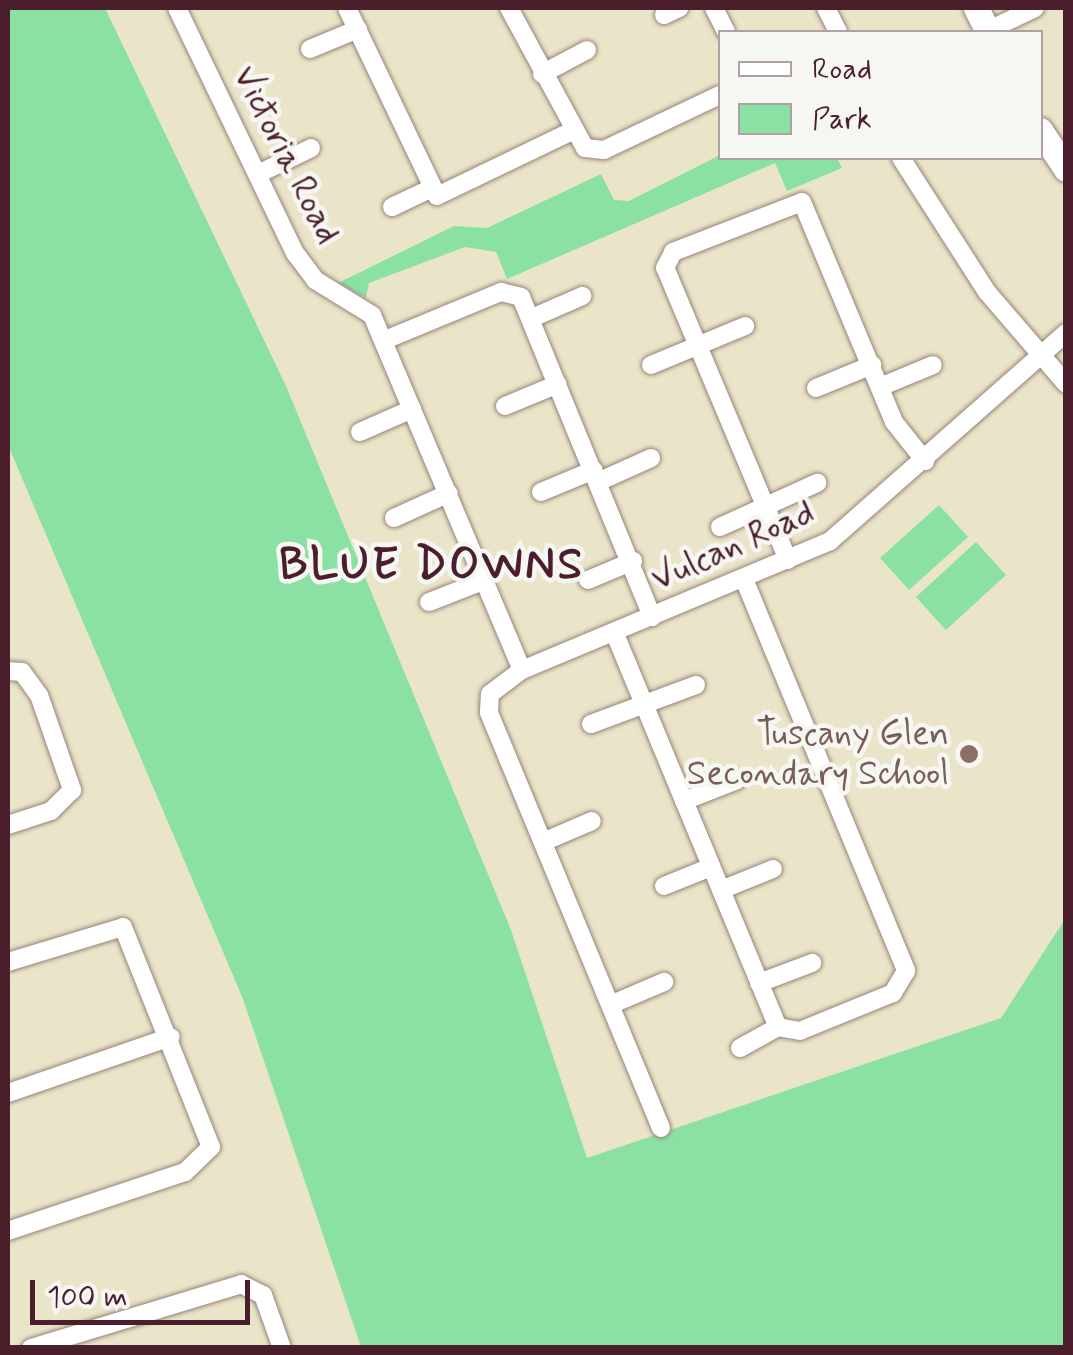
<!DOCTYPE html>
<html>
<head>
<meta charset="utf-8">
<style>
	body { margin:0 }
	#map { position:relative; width:1073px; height:1355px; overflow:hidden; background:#eae5c8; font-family:Mynerve,sans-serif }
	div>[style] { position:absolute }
	.green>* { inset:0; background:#8be1a4 }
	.roads { filter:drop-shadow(0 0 2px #9a827a) drop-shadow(0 0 2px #9a827a) }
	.street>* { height:18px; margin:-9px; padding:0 9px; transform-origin:9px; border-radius:9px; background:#fff }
	.secondary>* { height:25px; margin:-12.5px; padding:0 12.5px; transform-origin:12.5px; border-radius:12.5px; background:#fff }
	.dots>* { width:28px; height:28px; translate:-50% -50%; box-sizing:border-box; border:5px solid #f6f6f2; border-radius:50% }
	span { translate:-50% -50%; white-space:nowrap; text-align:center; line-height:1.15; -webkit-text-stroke:9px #f6f6f2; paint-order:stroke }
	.street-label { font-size:35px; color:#4a1f2b }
	.education-label { font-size:35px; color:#785e54 }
	.right { translate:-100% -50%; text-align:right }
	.district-label { font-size:45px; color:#4a1f2b; font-weight:700; letter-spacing:2.5px }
	.frame { position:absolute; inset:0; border:10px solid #4a1f2b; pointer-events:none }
	.legend { position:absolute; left:718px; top:30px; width:325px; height:130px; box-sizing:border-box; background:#f6f6f2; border:2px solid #b1a0a2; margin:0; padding:12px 18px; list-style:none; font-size:30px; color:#4a1f2b }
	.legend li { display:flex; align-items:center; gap:20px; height:50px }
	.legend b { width:50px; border:2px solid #b1a0a2 }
	.scale { position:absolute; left:30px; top:1280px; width:220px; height:45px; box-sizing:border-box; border:5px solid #4a1f2b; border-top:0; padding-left:12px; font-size:30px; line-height:35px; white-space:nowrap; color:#4a1f2b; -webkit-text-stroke:8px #f6f6f2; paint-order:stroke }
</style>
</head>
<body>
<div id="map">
	<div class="green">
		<i style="clip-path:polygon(8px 8px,105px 8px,286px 386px,511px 930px,587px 1158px,1001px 1018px,1065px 919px,1065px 1347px,361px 1347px,243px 999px,8px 445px)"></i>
		<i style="clip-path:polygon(720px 155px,837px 158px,842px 168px,787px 191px,775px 163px,507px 279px,496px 252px,465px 247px,369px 283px,366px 298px,338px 283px,454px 226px,487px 228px,601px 174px,614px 200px,629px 201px)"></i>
		<i style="clip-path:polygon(939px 505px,968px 537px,909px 590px,880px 558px)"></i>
		<i style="clip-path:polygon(976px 542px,1006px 575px,946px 630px,916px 597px)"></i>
	</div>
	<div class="roads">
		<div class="street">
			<i style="left:177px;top:8px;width:272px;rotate:64.3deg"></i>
			<i style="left:295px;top:253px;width:34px;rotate:53deg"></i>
			<i style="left:315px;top:280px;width:67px;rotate:31.6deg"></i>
			<i style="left:372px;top:315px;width:385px;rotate:67.1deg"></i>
			<i style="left:347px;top:8px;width:208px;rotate:64.4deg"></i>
			<i style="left:437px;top:196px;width:148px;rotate:-25.7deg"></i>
			<i style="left:509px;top:8px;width:159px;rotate:61.5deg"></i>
			<i style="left:585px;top:148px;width:19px;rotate:6deg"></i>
			<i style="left:604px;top:150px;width:128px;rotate:-25.4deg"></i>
			<i style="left:714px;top:8px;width:27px;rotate:63deg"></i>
			<i style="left:826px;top:8px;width:27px;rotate:63deg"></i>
			<i style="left:664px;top:15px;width:17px;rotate:-25deg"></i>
			<i style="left:987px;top:31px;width:53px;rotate:-25.6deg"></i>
			<i style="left:310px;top:49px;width:52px;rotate:-22.6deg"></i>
			<i style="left:542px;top:74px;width:51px;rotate:-28.1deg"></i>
			<i style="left:901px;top:158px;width:159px;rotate:57.3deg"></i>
			<i style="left:987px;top:292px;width:121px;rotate:49.3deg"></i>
			<i style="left:258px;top:174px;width:59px;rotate:-26.1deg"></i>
			<i style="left:392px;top:207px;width:44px;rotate:-25.4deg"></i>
			<i style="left:532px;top:318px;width:55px;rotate:-23.7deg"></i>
			<i style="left:385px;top:340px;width:126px;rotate:-22.5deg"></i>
			<i style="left:501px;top:292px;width:21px;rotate:14deg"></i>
			<i style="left:521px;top:297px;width:346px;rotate:67.7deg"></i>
			<i style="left:651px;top:365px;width:102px;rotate:-22.5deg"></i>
			<i style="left:880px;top:387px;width:57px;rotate:-22.5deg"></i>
			<i style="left:816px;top:388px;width:61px;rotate:-22.3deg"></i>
			<i style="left:505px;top:406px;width:57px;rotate:-22.5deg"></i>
			<i style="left:360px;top:432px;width:57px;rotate:-23.9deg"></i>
			<i style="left:600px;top:481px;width:56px;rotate:-24.3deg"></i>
			<i style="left:541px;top:492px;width:57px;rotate:-22.5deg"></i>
			<i style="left:394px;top:518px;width:60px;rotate:-24.4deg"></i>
			<i style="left:720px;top:527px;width:107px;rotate:-24.4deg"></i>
			<i style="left:788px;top:560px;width:317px;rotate:-112.8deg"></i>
			<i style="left:665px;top:268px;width:18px;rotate:-63deg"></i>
			<i style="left:673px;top:252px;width:138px;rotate:-21.2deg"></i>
			<i style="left:802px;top:202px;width:238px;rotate:67.3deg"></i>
			<i style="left:894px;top:422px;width:50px;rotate:51.5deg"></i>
			<i style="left:744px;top:579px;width:424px;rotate:67.5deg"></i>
			<i style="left:906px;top:971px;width:26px;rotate:121deg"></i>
			<i style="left:893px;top:993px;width:100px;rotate:157.8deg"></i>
			<i style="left:800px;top:1031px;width:22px;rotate:-170deg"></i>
			<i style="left:588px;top:580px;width:49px;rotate:-22.9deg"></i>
			<i style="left:429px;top:602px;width:58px;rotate:-21.3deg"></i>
			<i style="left:615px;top:634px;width:425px;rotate:67.5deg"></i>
			<i style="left:8px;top:671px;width:14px;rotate:4deg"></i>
			<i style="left:22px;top:672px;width:29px;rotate:54deg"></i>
			<i style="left:39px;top:695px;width:101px;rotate:70.8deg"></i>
			<i style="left:72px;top:790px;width:30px;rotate:135deg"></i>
			<i style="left:51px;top:811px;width:45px;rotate:162deg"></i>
			<i style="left:591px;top:724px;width:112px;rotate:-20.4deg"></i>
			<i style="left:684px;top:801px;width:57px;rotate:-21.6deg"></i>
			<i style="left:543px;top:842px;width:53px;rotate:-23.2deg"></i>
			<i style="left:664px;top:886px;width:51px;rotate:-22deg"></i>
			<i style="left:721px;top:890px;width:56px;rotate:-22deg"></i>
			<i style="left:8px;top:962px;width:120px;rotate:-16.9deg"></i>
			<i style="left:123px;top:927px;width:237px;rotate:68.2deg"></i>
			<i style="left:211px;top:1147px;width:36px;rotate:136deg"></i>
			<i style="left:185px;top:1172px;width:187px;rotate:161.6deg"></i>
			<i style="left:759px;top:983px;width:57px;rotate:-20.7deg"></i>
			<i style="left:610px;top:1005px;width:59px;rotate:-23.1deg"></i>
			<i style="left:740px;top:1048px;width:43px;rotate:-28.9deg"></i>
			<i style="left:8px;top:1093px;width:172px;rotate:-19deg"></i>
			<i style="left:661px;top:1128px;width:450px;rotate:-112.5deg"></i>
			<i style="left:489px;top:712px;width:18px;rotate:-87deg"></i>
			<i style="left:490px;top:694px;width:40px;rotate:-37deg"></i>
			<i style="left:522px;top:670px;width:334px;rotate:-22.7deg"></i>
			<i style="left:830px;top:541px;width:315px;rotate:-41.4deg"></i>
			<i style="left:31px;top:1348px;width:220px;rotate:-16.9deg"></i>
			<i style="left:241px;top:1284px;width:25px;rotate:27deg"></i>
			<i style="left:263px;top:1295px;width:56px;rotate:70.3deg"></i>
		</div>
		<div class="secondary">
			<i style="left:976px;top:8px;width:27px;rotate:63deg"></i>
			<i style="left:1040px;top:130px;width:47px;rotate:56.3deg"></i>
		</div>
	</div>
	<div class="dots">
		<i style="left:969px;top:754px;background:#8d6e63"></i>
	</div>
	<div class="street-label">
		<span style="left:286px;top:155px;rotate:63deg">Victoria Road</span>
		<span style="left:733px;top:546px;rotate:-24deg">Vulcan Road</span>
	</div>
	<div class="education-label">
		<span class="right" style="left:949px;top:754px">Tuscany Glen<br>Secondary School</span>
	</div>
	<div class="district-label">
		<span style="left:432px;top:566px">BLUE DOWNS</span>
	</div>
	<div class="frame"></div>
	<ul class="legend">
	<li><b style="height:12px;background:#fff"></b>Road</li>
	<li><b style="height:28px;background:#8be1a4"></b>Park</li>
	</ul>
	<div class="scale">100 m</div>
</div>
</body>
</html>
